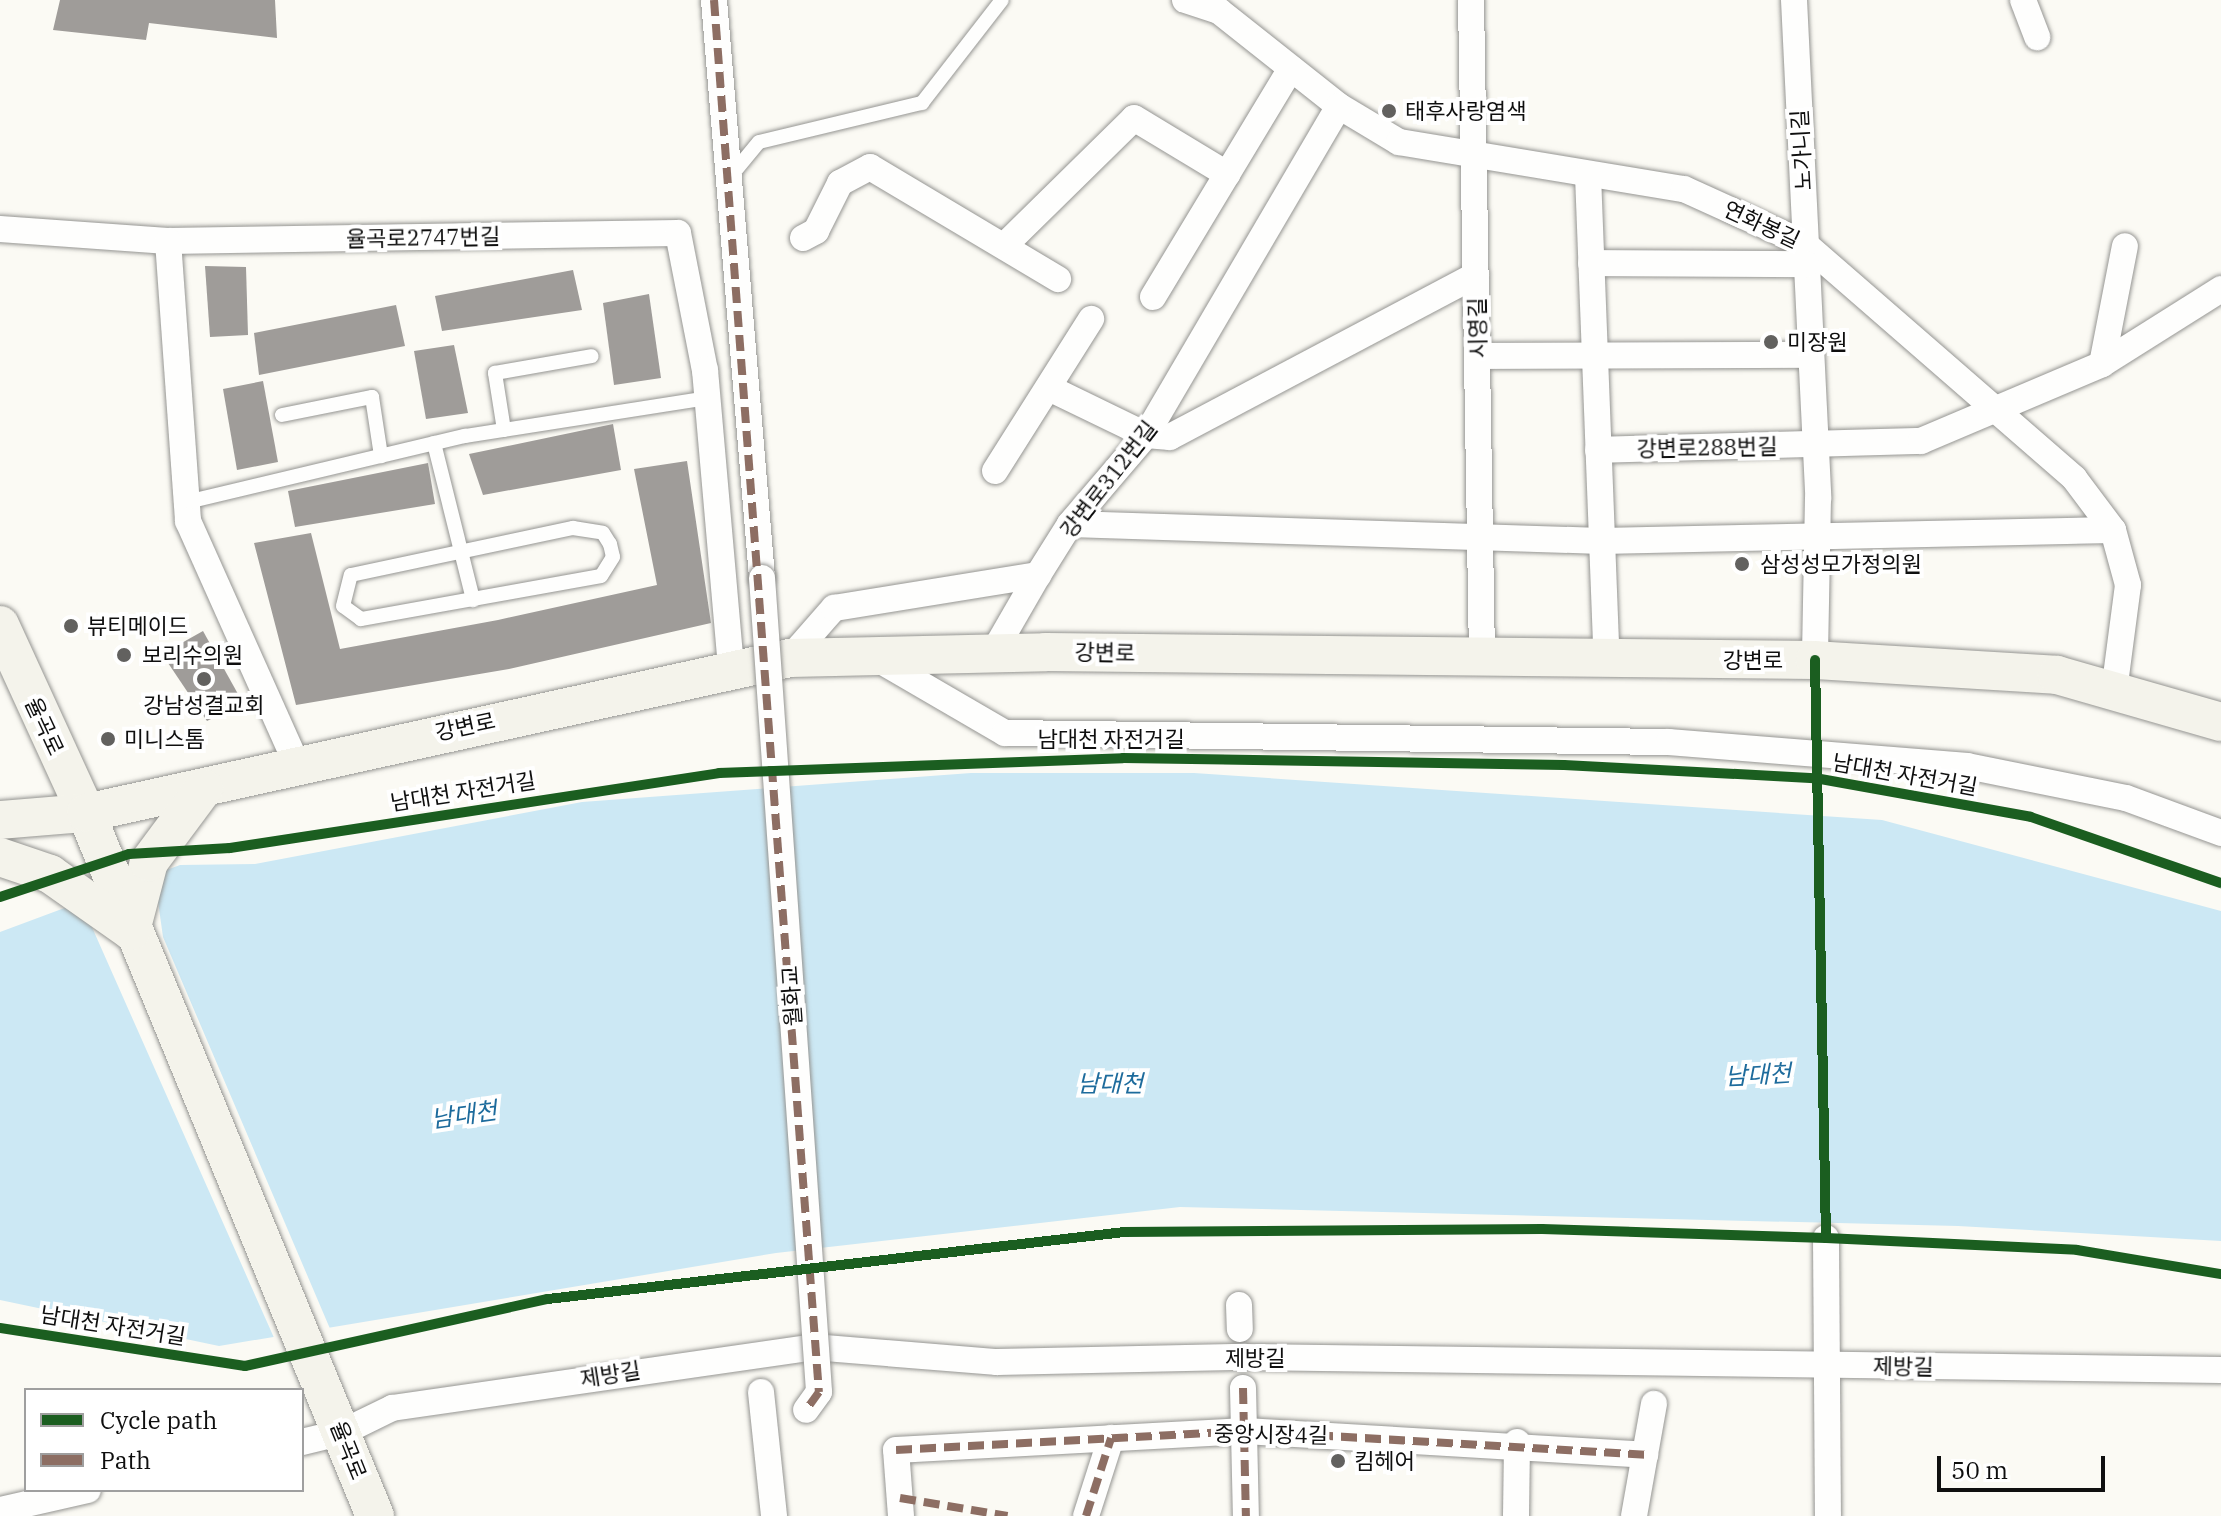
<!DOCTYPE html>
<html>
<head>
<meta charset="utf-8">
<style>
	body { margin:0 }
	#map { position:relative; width:2221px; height:1516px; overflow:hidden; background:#fbfaf4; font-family:"IBM Plex Serif","Noto Sans KR",serif }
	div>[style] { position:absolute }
	.water>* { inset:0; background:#cce8f4 }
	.pier>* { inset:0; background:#fbfaf4 }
	.building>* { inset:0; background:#9f9c99 }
	.roads { filter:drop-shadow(0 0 2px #959592) drop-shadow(0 0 2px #959592) }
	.lane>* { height:14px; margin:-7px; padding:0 7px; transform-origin:7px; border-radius:7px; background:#fefefd }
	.street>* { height:26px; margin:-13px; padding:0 13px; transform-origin:13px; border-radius:13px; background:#fefefd }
	.secondary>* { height:38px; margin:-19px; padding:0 19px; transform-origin:19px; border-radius:19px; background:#f4f3eb }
	.bridges { filter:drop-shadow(0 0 2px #959592) drop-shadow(0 0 2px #959592) }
	.street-bridge>* { height:26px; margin:-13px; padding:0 13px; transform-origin:13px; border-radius:13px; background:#fefefd }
	.quiet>* { height:8px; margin-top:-4px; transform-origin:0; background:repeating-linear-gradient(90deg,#8d6e63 0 16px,transparent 0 24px) }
	.cycleway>* { height:10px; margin:-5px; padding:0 5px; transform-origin:5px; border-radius:5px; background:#1b5e20 }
	.dots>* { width:22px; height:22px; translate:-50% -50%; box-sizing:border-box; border:4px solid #fff; border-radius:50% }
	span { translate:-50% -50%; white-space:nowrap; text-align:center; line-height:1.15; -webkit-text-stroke:8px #fff; paint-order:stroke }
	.poi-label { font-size:22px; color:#0f0f0f }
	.left { translate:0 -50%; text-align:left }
	.street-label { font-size:22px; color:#0f0f0f }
	.water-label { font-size:24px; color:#1d6b9c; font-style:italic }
	.legend { position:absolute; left:24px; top:1388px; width:280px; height:104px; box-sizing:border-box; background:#fff; border:2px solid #9f9f9f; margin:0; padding:10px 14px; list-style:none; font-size:24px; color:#0f0f0f }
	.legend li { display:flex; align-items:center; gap:16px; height:40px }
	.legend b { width:40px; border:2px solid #9f9f9f }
	.scale { position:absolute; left:1937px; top:1456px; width:168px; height:36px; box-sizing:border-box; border:4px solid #0f0f0f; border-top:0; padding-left:10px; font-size:24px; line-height:28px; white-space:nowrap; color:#0f0f0f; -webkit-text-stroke:6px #fff; paint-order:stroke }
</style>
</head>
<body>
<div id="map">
	<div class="water">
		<i style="clip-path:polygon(971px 773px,1194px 773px,1882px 820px,2221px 911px,2221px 1241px,1958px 1226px,1180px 1207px,776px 1253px,219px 1346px,0 1300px,0 932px,180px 865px,255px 864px,582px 802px)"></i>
	</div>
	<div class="pier">
		<i style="clip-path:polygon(156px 887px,163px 937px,331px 1331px,275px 1340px,91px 925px)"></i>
	</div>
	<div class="building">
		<i style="clip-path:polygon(60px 0,275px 0,277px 38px,149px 23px,146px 40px,53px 30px)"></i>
		<i style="clip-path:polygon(205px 266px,246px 267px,248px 335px,210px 337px)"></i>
		<i style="clip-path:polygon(573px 270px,582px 310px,442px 331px,435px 296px)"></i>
		<i style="clip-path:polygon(649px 294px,661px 378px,614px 385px,603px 303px)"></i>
		<i style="clip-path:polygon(396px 305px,405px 346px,259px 375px,254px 333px)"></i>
		<i style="clip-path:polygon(454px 345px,468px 413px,426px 419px,414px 351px)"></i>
		<i style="clip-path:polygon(263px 381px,278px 462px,237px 470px,223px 389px)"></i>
		<i style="clip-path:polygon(613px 424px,621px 470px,483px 495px,469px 454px)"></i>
		<i style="clip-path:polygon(687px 461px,711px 623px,509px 669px,296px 705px,254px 543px,311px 533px,340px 649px,498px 620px,657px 585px,634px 469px)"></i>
		<i style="clip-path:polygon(428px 463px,435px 504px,295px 527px,288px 491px)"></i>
		<i style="clip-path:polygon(203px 631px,243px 703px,207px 721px,162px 654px)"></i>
	</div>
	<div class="roads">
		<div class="lane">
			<i style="left:730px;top:177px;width:45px;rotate:-50.4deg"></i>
			<i style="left:759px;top:142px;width:168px;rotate:-13.5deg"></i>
			<i style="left:922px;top:103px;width:130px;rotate:-52.2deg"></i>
			<i style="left:282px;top:415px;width:92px;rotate:-11.3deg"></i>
			<i style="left:372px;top:397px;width:60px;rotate:81.3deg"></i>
			<i style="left:504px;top:430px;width:58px;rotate:-99deg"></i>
			<i style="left:495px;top:373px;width:98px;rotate:-9.9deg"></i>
			<i style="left:434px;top:443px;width:162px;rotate:76deg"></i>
			<i style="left:187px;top:502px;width:286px;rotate:-13.4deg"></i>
			<i style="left:465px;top:436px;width:246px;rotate:-8.9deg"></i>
			<i style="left:573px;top:528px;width:30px;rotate:9deg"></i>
			<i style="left:603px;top:533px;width:13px;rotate:58deg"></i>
			<i style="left:610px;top:544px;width:13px;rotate:77deg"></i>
			<i style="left:613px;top:557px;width:22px;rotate:122deg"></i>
			<i style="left:601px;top:576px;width:244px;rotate:169.8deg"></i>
			<i style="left:361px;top:619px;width:22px;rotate:-144deg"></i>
			<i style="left:343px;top:606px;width:32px;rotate:-76deg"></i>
			<i style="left:351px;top:575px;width:227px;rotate:-12deg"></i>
		</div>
		<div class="street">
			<i style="left:714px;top:0;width:580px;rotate:85.25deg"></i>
			<i style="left:1185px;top:0;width:36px;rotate:18deg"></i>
			<i style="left:1219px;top:11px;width:153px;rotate:38.4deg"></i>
			<i style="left:1339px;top:106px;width:70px;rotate:31deg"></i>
			<i style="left:1399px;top:142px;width:289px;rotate:9.4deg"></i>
			<i style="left:1684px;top:189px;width:133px;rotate:24.4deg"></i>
			<i style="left:1805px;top:244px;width:357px;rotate:41deg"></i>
			<i style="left:2074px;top:478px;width:65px;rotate:53.1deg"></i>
			<i style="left:2113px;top:530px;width:57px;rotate:74.7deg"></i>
			<i style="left:2128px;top:585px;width:107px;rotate:97.5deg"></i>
			<i style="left:1471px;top:0;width:657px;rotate:89.04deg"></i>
			<i style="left:1794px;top:0;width:499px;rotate:87.2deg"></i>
			<i style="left:1818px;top:498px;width:162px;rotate:91.1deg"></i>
			<i style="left:2023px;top:0;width:40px;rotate:69deg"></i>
			<i style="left:1588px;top:175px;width:484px;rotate:87.8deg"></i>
			<i style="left:0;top:229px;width:168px;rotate:4.1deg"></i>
			<i style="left:168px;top:241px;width:510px;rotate:-0.9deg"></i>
			<i style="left:678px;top:233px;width:140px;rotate:78.9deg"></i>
			<i style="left:705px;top:370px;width:301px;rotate:85deg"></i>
			<i style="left:803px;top:238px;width:15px;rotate:-28deg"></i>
			<i style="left:816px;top:231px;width:54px;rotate:-63.4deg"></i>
			<i style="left:840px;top:183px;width:34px;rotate:-28deg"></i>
			<i style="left:870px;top:167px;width:219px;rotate:30.8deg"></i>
			<i style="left:168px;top:241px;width:281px;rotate:85.9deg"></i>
			<i style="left:188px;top:521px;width:264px;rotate:65.9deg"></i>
			<i style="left:1007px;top:243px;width:178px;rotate:-44.5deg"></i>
			<i style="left:1134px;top:118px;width:109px;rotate:31.1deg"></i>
			<i style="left:1591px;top:263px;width:215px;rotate:0.3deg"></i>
			<i style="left:1153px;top:297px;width:267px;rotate:-58.9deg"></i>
			<i style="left:1477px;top:356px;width:334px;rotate:-0.2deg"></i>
			<i style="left:2102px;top:364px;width:120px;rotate:-79deg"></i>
			<i style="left:1049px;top:388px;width:108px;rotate:25.9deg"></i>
			<i style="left:1146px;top:435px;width:24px;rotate:5deg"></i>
			<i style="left:1170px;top:437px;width:346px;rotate:-27.9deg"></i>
			<i style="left:1598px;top:450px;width:323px;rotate:-1.6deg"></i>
			<i style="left:1921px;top:441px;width:197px;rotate:-23deg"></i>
			<i style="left:2102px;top:364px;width:141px;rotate:-32.2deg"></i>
			<i style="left:995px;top:471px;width:180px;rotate:-57.7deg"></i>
			<i style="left:1070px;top:524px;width:531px;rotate:1.83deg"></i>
			<i style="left:1601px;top:541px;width:512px;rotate:-1.23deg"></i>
			<i style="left:993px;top:653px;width:90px;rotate:-60deg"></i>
			<i style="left:790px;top:658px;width:67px;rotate:-48.7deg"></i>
			<i style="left:834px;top:608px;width:207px;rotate:-9.2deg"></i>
			<i style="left:1038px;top:575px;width:60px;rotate:-57.9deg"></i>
			<i style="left:1070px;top:524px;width:117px;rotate:-49.5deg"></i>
			<i style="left:1146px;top:435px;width:381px;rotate:-59.6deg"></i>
			<i style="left:876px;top:658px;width:149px;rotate:30.2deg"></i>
			<i style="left:1005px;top:733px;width:664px;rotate:0.78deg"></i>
			<i style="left:1669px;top:742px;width:299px;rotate:4.6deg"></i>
			<i style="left:1967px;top:766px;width:162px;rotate:11.4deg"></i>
			<i style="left:2126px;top:798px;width:101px;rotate:20.2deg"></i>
			<i style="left:1826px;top:1238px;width:278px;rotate:89.6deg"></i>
			<i style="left:1239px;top:1305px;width:24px;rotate:88deg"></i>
			<i style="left:1243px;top:1388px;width:128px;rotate:88.7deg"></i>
			<i style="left:761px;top:1392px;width:125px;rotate:84deg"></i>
			<i style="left:302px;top:1442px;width:42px;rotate:-13.7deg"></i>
			<i style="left:343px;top:1432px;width:55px;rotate:-26.1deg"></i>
			<i style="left:392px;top:1408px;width:425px;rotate:-8.2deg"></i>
			<i style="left:813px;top:1347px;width:185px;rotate:4.7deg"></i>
			<i style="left:997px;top:1362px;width:248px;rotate:-1.2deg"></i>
			<i style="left:1245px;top:1357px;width:976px;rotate:0.76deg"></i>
			<i style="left:0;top:1510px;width:90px;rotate:-12.8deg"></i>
			<i style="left:901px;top:1516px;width:66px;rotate:-94.3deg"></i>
			<i style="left:896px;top:1450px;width:350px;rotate:-3.1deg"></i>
			<i style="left:1245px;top:1431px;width:401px;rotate:3.4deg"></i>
			<i style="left:1086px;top:1516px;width:82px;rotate:-72.2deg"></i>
			<i style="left:1516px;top:1516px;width:74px;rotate:-89.2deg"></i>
			<i style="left:1634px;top:1516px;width:114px;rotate:-79.9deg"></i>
		</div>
		<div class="secondary">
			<i style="left:0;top:625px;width:207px;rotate:65.4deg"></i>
			<i style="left:86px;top:813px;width:760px;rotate:67.65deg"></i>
			<i style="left:0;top:820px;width:86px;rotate:-4.7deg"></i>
			<i style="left:86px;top:813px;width:721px;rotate:-12.42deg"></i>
			<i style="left:790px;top:658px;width:256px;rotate:-1.3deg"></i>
			<i style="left:1046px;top:652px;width:769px;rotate:0.6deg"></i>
			<i style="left:1815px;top:660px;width:242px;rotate:3.5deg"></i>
			<i style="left:2057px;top:675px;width:171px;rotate:16deg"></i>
			<i style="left:0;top:857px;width:53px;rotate:18.8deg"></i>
			<i style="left:50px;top:874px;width:99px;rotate:35.1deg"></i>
			<i style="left:131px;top:931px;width:71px;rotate:-75.4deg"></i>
			<i style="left:149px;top:862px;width:92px;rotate:-53.4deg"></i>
		</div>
	</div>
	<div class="bridges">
		<div class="street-bridge">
			<i style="left:762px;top:578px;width:816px;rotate:85.99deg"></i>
			<i style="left:819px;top:1392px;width:22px;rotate:126deg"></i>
		</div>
	</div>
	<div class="quiet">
		<i style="left:714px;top:0;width:1396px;rotate:85.69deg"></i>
		<i style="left:819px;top:1392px;width:22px;rotate:126deg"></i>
		<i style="left:1243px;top:1388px;width:128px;rotate:88.7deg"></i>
		<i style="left:896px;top:1450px;width:350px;rotate:-3.1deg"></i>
		<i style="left:1245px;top:1431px;width:401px;rotate:3.4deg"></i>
		<i style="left:900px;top:1498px;width:109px;rotate:9.5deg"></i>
		<i style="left:1086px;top:1516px;width:82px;rotate:-72.2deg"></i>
	</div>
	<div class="cycleway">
		<i style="left:1815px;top:660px;width:578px;rotate:88.91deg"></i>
		<i style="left:0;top:897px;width:136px;rotate:-18.4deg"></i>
		<i style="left:129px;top:854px;width:101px;rotate:-3.4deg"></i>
		<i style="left:230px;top:848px;width:495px;rotate:-8.7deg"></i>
		<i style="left:719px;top:773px;width:404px;rotate:-2.1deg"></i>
		<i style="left:1123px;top:758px;width:441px;rotate:0.9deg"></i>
		<i style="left:1564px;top:765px;width:251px;rotate:3deg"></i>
		<i style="left:1815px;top:778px;width:219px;rotate:10.2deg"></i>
		<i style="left:2031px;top:817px;width:201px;rotate:19.2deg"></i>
		<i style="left:0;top:1328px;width:248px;rotate:8.8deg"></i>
		<i style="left:245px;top:1366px;width:310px;rotate:-12.5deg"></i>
		<i style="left:548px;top:1299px;width:580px;rotate:-6.63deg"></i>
		<i style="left:1124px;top:1232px;width:418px;rotate:-0.4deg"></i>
		<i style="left:1542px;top:1229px;width:284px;rotate:1.8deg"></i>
		<i style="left:1826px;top:1238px;width:251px;rotate:2.7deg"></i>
		<i style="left:2077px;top:1250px;width:146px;rotate:9.5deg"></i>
	</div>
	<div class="dots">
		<i style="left:1389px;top:111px;background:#62615f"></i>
		<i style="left:1771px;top:342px;background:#62615f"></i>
		<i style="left:1742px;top:564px;background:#62615f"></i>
		<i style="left:71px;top:626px;background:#62615f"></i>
		<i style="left:124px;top:655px;background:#62615f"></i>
		<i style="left:204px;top:679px;background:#62615f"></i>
		<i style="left:108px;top:739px;background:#62615f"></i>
		<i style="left:1338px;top:1461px;background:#62615f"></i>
	</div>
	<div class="poi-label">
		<span class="left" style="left:1405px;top:111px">태후사랑염색</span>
		<span class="left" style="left:1787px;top:342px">미장원</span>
		<span class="left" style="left:1760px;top:564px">삼성성모가정의원</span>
		<span class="left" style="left:87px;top:626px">뷰티메이드</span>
		<span class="left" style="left:142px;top:655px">보리수의원</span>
		<span style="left:204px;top:705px">강남성결교회</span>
		<span class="left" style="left:124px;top:739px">미니스톰</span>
		<span class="left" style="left:1354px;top:1461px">킴헤어</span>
	</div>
	<div class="street-label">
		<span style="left:1801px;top:150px;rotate:-93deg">노가니길</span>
		<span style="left:1762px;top:224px;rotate:25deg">연화봉길</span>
		<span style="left:423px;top:237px;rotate:-1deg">율곡로2747번길</span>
		<span style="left:1477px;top:328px;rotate:-91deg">시영길</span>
		<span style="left:1707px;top:447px;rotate:-1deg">강변로288번길</span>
		<span style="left:1108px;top:479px;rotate:-52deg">강변로312번길</span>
		<span style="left:1105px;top:652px;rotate:1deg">강변로</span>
		<span style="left:1753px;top:660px">강변로</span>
		<span style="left:45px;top:726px;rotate:65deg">율곡로</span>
		<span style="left:465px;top:726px;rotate:-12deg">강변로</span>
		<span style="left:1111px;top:739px">남대천 자전거길</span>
		<span style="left:1905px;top:774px;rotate:10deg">남대천 자전거길</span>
		<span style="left:463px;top:791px;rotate:-9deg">남대천 자전거길</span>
		<span style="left:791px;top:996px;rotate:-94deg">월화교</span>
		<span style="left:113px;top:1325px;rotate:9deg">남대천 자전거길</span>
		<span style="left:1255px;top:1358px">제방길</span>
		<span style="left:1903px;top:1366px;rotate:1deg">제방길</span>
		<span style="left:610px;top:1374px;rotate:-9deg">제방길</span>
		<span style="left:1271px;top:1434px;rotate:1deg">중앙시장4길</span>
		<span style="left:349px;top:1450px;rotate:68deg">율곡로</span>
	</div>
	<div class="water-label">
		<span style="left:1758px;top:1075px;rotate:-3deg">남대천</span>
		<span style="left:1110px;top:1084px">남대천</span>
		<span style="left:464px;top:1115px;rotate:-8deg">남대천</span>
	</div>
	<ul class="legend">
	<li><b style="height:10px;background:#1b5e20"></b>Cycle path</li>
	<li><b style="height:10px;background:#8d6e63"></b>Path</li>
	</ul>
	<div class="scale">50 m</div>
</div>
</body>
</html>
